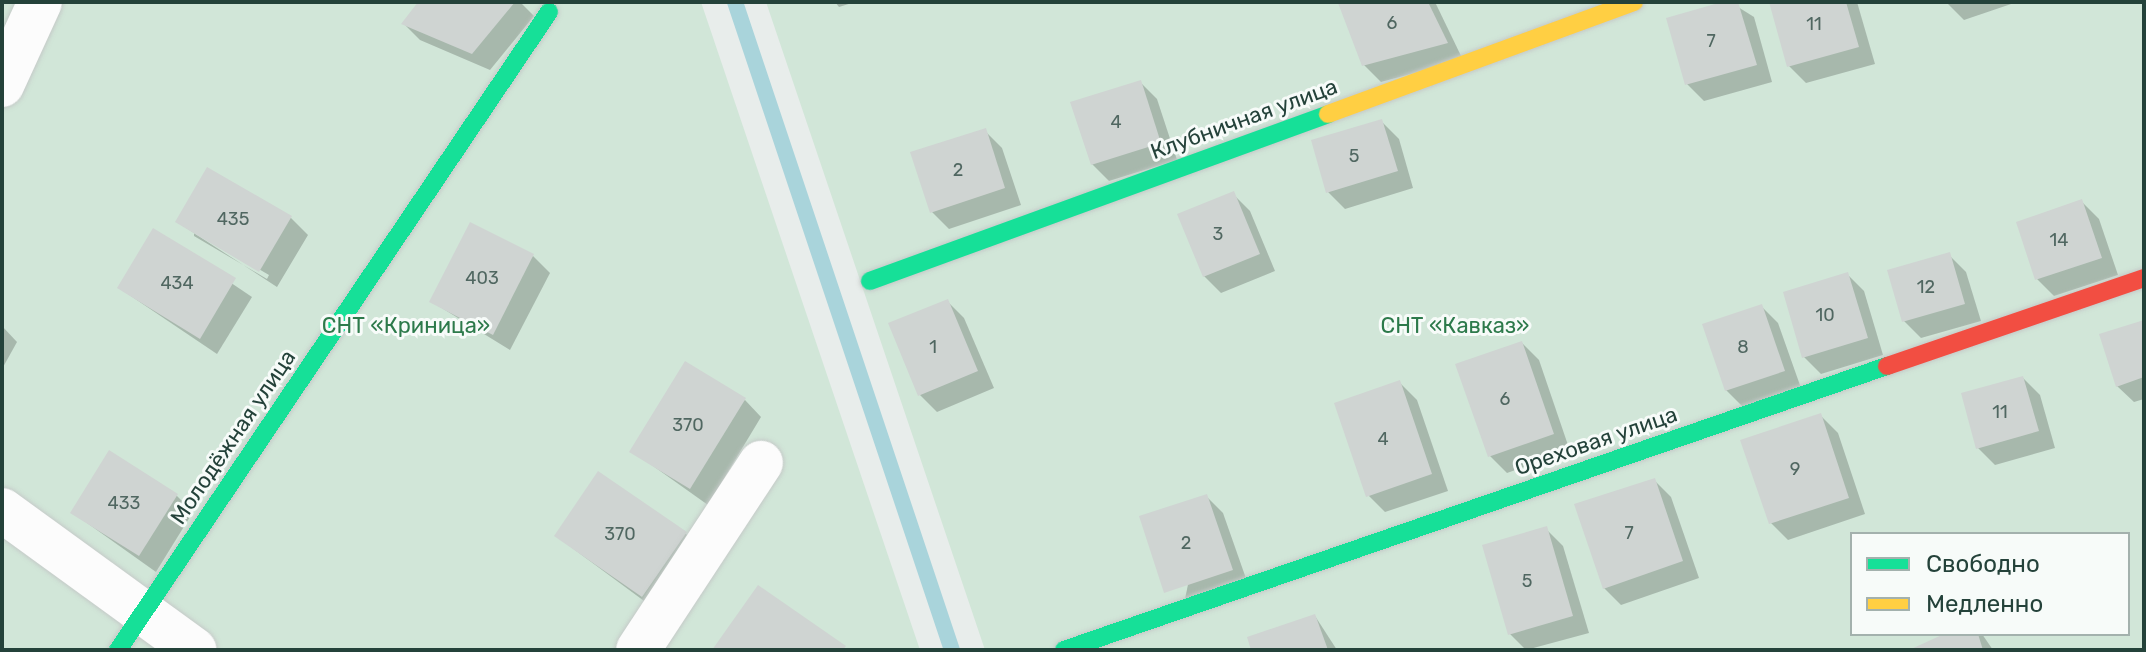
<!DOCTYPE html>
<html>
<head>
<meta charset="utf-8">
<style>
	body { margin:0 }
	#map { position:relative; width:2146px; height:652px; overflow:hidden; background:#e8edeb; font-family:Rubik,sans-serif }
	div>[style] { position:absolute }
	.green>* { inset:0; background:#d1e6d8 }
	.shadow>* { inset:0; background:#0003 }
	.stream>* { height:16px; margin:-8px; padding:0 8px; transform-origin:8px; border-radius:8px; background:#a9d4db }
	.building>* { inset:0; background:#cfd4d2 }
	.roads { filter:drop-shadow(0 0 2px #c5cac8) drop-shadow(0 0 2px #c5cac8) }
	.street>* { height:44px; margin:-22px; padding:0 22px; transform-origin:22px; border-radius:22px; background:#fcfcfc }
	.fast>* { height:18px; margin:-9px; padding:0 9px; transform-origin:9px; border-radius:9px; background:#16e098 }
	.slow>* { height:18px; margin:-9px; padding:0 9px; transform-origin:9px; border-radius:9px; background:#ffcf43 }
	.jam>* { height:18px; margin:-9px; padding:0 9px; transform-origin:9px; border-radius:9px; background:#f24e42 }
	span { translate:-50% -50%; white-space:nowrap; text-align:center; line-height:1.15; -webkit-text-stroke:6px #f7fbf9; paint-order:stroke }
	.number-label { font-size:18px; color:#506761 }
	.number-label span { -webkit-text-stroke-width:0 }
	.street-label { font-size:22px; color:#24423a }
	.park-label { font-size:22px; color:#2d7a4b }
	.frame { position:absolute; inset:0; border:4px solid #24423a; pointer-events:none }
	.legend { position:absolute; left:1850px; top:532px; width:280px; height:104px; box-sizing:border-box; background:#f7fbf9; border:2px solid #a3b1ad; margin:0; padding:10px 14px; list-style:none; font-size:24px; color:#24423a }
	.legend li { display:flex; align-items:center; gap:16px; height:40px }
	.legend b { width:40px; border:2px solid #a3b1ad }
</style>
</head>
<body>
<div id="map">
	<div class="green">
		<i style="clip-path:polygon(2px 2px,701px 2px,920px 650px,2px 650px)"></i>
		<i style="clip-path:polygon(evenodd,766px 2px,2144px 2px,2144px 650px,985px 650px,766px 2px,1852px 534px,2128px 534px,2128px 634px,1852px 634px,1852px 534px)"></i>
	</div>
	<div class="shadow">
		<i style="clip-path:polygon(421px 2px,520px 2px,534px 16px,490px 70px,420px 40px,403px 23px)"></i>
		<i style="clip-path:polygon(835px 2px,855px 2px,839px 7px)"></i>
		<i style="clip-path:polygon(1435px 2px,1463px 60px,1381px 82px,1364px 65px,1341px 5px)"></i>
		<i style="clip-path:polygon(1730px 2px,1754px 17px,1772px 82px,1704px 101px,1687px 84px)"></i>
		<i style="clip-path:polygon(1771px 2px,1857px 2px,1875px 64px,1806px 83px,1789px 66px)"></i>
		<i style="clip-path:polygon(1946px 2px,2017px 2px,1964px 20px)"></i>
		<i style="clip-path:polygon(1140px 82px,1157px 99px,1177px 160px,1109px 181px,1092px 164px)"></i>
		<i style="clip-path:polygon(1382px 122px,1399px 139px,1413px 188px,1345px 209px,1328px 192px)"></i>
		<i style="clip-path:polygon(985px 131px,1002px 148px,1021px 205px,949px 229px,932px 212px)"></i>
		<i style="clip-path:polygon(1233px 194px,1250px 211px,1275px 271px,1221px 293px,1204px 276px)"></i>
		<i style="clip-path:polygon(2082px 202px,2099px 219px,2118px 275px,2054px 296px,2037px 279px)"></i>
		<i style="clip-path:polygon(evenodd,291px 218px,308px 235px,277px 287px,177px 222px,291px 218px,194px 231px,269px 275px,267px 279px,194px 236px,194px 231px)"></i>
		<i style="clip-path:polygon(154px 231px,252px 297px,217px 354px,119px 288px)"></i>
		<i style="clip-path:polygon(1949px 255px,1966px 272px,1981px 321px,1921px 338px,1904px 321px)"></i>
		<i style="clip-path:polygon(533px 256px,550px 273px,510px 350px,432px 302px)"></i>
		<i style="clip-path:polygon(1847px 274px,1864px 291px,1883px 355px,1821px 374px,1804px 357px)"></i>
		<i style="clip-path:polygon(947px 301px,964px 318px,994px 388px,937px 412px,920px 395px)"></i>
		<i style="clip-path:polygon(1761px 306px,1778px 323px,1801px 388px,1743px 407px,1726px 390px)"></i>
		<i style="clip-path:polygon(2144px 322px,2144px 399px,2134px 402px,2117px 386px)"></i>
		<i style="clip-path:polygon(2px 326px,17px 342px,2px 369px)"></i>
		<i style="clip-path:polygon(1522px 343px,1539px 360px,1570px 451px,1507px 473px,1490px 456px)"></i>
		<i style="clip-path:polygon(2023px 378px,2040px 395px,2055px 448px,1995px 465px,1978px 448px)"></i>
		<i style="clip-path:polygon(1400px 383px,1417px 400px,1448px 491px,1385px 512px,1368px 495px)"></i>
		<i style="clip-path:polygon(745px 400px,761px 417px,708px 505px,632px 451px)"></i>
		<i style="clip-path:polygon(1821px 416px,1838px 433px,1865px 514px,1788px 540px,1771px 523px)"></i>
		<i style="clip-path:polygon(1654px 480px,1671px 497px,1699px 578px,1621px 605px,1604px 588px)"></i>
		<i style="clip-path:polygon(176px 495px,193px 512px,156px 572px,73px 513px)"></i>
		<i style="clip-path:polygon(1206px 496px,1223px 513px,1249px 587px,1183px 609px)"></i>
		<i style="clip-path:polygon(1546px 529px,1563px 546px,1589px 633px,1526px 650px,1510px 634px)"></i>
		<i style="clip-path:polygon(686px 534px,703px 550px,659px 612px,556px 536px)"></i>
		<i style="clip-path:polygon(1315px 616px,1337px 650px,1253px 650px)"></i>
		<i style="clip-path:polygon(1950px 634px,1982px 634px,1993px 650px,1911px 650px)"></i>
	</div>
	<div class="stream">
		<i style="left:735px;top:2px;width:683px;rotate:71.49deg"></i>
	</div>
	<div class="building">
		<i style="clip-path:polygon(418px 2px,515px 2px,472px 54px,401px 24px)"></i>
		<i style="clip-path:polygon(1428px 2px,1448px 43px,1362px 66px,1338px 3px)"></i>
		<i style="clip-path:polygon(1722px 2px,1738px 2px,1757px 65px,1685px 85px,1666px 18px)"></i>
		<i style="clip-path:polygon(1769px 2px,1846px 2px,1859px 47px,1787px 67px)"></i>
		<i style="clip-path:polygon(1141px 80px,1161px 143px,1091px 165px,1070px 102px)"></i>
		<i style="clip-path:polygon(1382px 119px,1398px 171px,1326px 193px,1311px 140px)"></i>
		<i style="clip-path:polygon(986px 128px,1005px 188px,930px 213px,910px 152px)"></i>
		<i style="clip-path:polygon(207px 167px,292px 216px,259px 272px,175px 222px)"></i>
		<i style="clip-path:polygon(1234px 191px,1260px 254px,1203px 277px,1177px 214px)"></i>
		<i style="clip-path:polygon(2082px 199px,2102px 258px,2035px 280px,2016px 222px)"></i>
		<i style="clip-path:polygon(470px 222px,534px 254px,493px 335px,429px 302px)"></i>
		<i style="clip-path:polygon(153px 228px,236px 278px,200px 339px,117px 288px)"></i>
		<i style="clip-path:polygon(1950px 252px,1965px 304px,1902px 322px,1887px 270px)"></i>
		<i style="clip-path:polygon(1848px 272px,1868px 338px,1802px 358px,1783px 292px)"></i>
		<i style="clip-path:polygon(948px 299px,978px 371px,918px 396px,888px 323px)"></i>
		<i style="clip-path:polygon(1762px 304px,1785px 371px,1725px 391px,1702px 324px)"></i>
		<i style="clip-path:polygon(2144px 320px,2144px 377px,2116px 387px,2099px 334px)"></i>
		<i style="clip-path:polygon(1522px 341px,1554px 434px,1488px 457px,1455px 364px)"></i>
		<i style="clip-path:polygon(685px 361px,746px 398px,690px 489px,629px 452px)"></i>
		<i style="clip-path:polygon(2023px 376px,2039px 431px,1976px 449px,1961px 393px)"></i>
		<i style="clip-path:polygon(1400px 380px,1432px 474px,1366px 497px,1334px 403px)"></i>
		<i style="clip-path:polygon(1821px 413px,1849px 498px,1769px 524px,1740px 440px)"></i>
		<i style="clip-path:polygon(109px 450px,178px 494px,139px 556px,70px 513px)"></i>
		<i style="clip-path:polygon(598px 471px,687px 532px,642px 597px,554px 536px)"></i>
		<i style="clip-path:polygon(1655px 478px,1683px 561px,1603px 589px,1574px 504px)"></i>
		<i style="clip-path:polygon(1207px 494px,1233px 570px,1164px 593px,1139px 516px)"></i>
		<i style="clip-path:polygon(1547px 526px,1573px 616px,1508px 635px,1482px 545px)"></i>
		<i style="clip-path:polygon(758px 585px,846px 646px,843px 650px,712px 650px)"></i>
		<i style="clip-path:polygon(1315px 614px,1328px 650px,1251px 650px,1247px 637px)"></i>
		<i style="clip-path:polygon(1944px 634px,1978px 634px,1983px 650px,1909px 650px)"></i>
	</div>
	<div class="roads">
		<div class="street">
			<i style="left:2px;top:85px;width:91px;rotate:-65.4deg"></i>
			<i style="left:2px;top:510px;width:238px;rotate:36deg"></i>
			<i style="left:638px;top:650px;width:224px;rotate:-56.7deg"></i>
		</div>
		<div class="fast">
			<i style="left:870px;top:281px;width:487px;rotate:-20deg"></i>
			<i style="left:118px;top:650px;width:770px;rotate:-55.96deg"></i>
			<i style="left:1064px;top:650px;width:871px;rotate:-19.04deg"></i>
		</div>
		<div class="slow">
			<i style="left:1328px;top:114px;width:326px;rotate:-20.1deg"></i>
		</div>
		<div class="jam">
			<i style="left:1887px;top:366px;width:272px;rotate:-18.9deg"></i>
		</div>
	</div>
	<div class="number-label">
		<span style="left:1392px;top:23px">6</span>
		<span style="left:1814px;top:24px">11</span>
		<span style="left:1711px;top:41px">7</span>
		<span style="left:1116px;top:122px">4</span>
		<span style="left:1354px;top:156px">5</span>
		<span style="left:958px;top:170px">2</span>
		<span style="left:233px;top:219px">435</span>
		<span style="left:1218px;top:234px">3</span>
		<span style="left:2059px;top:240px">14</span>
		<span style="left:482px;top:278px">403</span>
		<span style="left:177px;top:283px">434</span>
		<span style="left:1926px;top:287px">12</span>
		<span style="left:1825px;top:315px">10</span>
		<span style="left:933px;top:347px">1</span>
		<span style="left:1743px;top:347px">8</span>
		<span style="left:1505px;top:399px">6</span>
		<span style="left:2000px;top:412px">11</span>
		<span style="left:688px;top:425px">370</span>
		<span style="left:1383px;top:439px">4</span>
		<span style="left:1795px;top:469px">9</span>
		<span style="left:124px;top:503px">433</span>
		<span style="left:1629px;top:533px">7</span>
		<span style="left:620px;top:534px">370</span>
		<span style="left:1186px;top:543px">2</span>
		<span style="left:1527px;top:581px">5</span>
	</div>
	<div class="street-label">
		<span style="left:1244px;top:119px;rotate:-20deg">Клубничная улица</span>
		<span style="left:233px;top:437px;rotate:-56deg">Молодёжная улица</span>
		<span style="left:1596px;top:441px;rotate:-19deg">Ореховая улица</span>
	</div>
	<div class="park-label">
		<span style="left:406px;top:326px">СНТ «Криница»</span>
		<span style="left:1455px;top:326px">СНТ «Кавказ»</span>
	</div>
	<div class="frame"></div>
	<ul class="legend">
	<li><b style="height:10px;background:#16e098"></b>Свободно</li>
	<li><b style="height:10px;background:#ffcf43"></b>Медленно</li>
	</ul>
</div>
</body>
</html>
